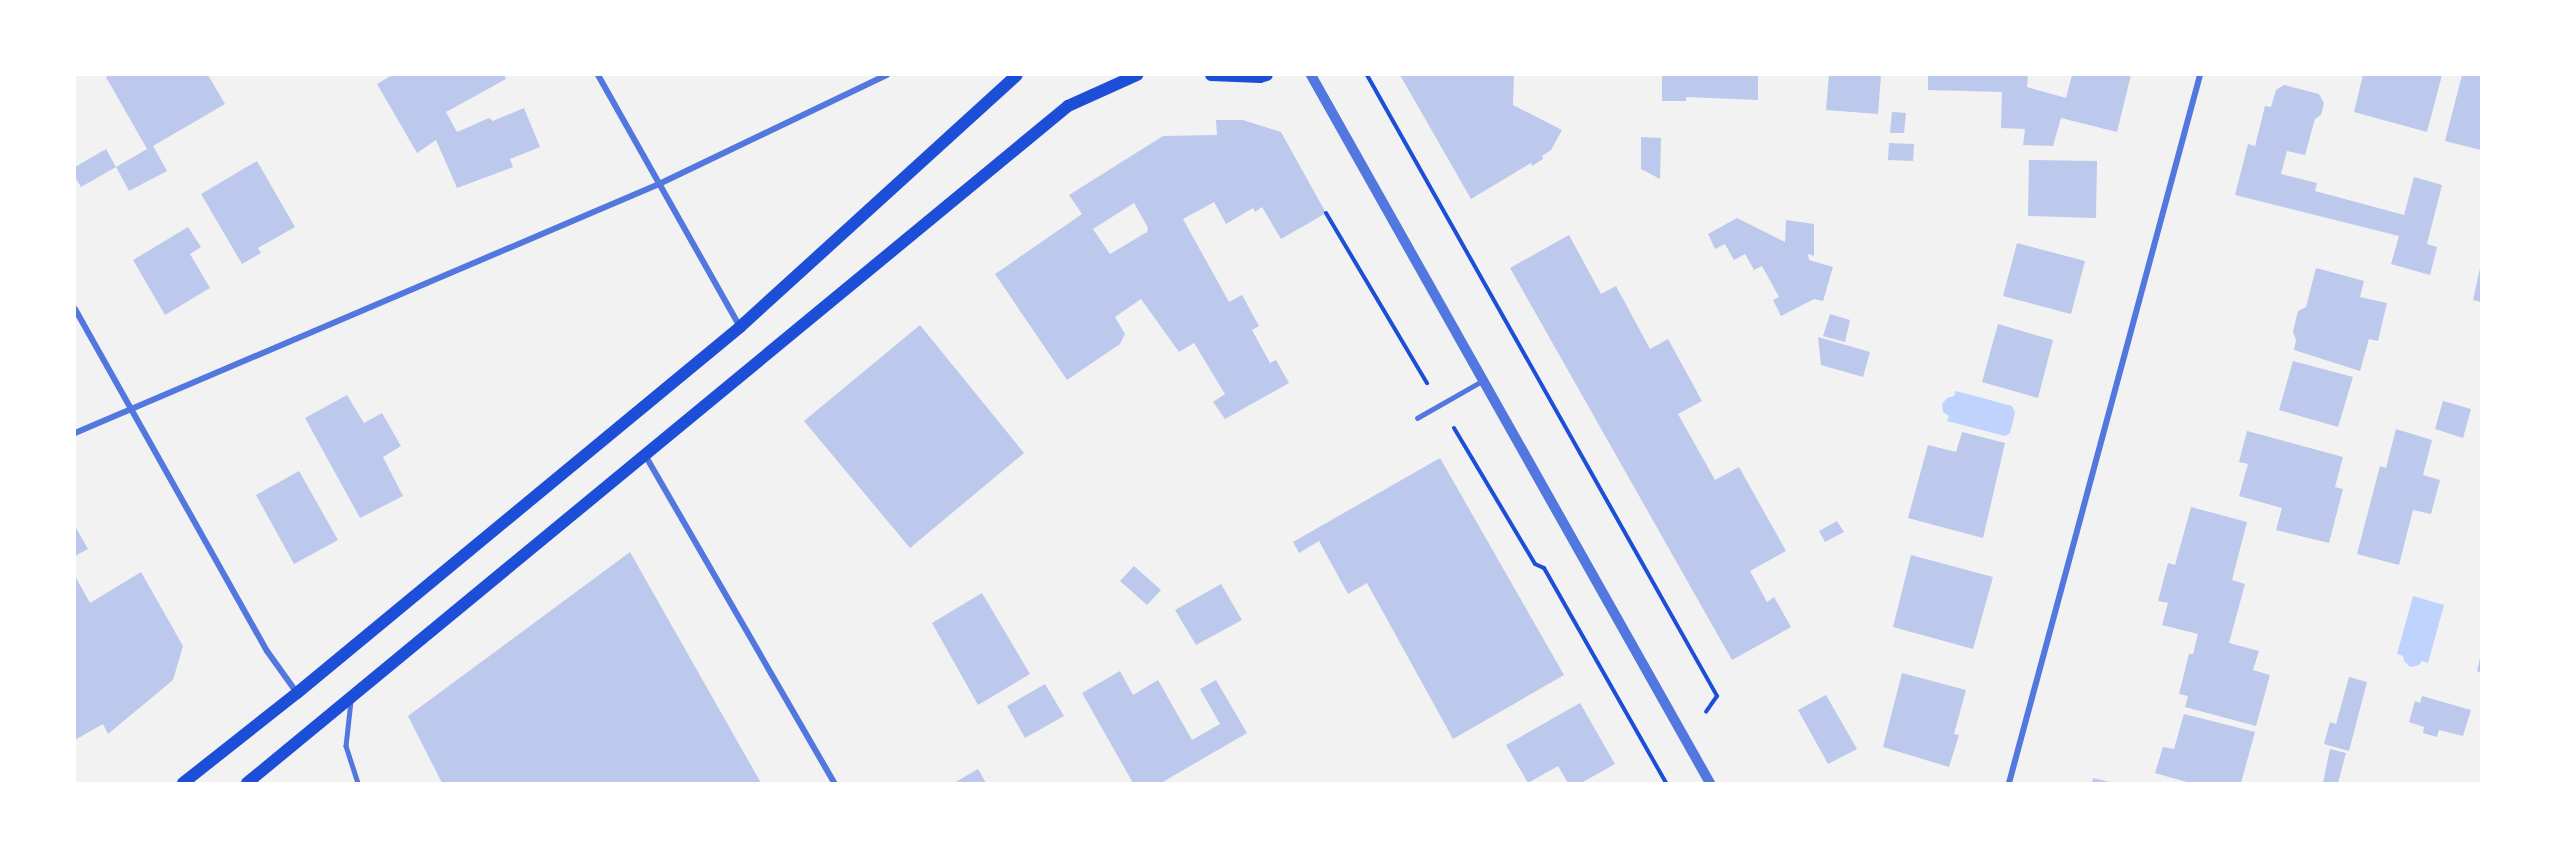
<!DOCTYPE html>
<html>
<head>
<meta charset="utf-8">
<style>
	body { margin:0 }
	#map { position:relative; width:2556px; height:858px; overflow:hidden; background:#f2f2f2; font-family:Raleway,sans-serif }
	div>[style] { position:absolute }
	.water>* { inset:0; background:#bfd3fe }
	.building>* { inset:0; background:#bdc9ec }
	.path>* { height:4px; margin:-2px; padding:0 2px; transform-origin:2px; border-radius:2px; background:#1d4ed8 }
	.service>* { height:4.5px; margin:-2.25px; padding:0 2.25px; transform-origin:2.25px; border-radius:2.25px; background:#5277de }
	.minor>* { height:6px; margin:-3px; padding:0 3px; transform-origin:3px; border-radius:3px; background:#5277de }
	.tertiary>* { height:10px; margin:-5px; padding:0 5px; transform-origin:5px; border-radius:5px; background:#5277de }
	.secondary>* { height:12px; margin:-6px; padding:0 6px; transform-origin:6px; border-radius:6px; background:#1d4ed8 }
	span { translate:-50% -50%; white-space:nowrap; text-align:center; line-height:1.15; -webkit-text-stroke:4.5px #fff; paint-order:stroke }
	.frame { position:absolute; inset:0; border:76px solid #fff; pointer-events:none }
</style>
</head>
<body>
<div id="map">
	<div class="water">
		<i style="clip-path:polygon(1956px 391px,2012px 406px,2015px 413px,2010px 433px,2005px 436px,1947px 421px,1949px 416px,1943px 412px,1942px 404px,1947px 398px,1954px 396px)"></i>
		<i style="clip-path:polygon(2413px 596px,2444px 605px,2428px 663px,2422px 661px,2419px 665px,2410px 667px,2404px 661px,2403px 656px,2397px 654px)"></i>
	</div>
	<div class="building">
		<i style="clip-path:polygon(109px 75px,208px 75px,225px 104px,153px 146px,167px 171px,129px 191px,116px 167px,81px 187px,75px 177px,75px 167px,106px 149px,116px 167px,147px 149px,106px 77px)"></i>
		<i style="clip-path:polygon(392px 75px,504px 75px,506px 79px,446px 112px,457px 132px,489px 118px,493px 121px,524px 108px,540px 147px,510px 159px,513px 167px,457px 188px,436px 140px,417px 153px,377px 84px)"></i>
		<i style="clip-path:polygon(1400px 75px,1514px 75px,1513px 105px,1562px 130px,1551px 150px,1542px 156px,1543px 159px,1532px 166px,1531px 163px,1471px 199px)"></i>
		<i style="clip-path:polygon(1662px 75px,1758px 75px,1758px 100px,1686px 97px,1686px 101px,1662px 101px)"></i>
		<i style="clip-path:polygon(1829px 75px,1881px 75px,1878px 114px,1826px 110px)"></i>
		<i style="clip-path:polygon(1928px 75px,2028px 75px,2027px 87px,2066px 98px,2072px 75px,2131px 75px,2117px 132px,2061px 118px,2053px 146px,2023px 145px,2025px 129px,2001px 128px,2002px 92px,1928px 90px)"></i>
		<i style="clip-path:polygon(2363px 75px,2442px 75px,2427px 132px,2354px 112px)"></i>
		<i style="clip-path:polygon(2462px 75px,2481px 75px,2481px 150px,2445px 141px)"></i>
		<i style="clip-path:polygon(2284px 85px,2319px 94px,2324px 103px,2321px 115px,2315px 119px,2305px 155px,2287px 151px,2281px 174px,2317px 183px,2315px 191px,2404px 215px,2414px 177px,2442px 185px,2427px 244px,2437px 247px,2430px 275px,2391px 264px,2399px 236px,2235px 195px,2248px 144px,2255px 146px,2265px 106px,2271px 107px,2276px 90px)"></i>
		<i style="clip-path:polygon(1892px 112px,1906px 113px,1904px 133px,1890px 133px)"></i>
		<i style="clip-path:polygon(evenodd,1216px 120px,1243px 120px,1281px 132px,1326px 213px,1281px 239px,1262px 207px,1255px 212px,1253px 208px,1226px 224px,1214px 202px,1183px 219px,1229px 302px,1242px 295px,1259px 326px,1252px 330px,1270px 363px,1276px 360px,1289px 383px,1225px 419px,1213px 402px,1225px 394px,1194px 343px,1179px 352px,1141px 299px,1115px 317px,1125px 334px,1120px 344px,1067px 380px,995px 274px,1082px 214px,1069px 195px,1163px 136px,1217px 135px,1216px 120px,1134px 203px,1148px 228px,1147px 232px,1110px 254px,1093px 229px,1134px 203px)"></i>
		<i style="clip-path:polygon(1641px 137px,1661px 138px,1660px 179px,1641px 169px)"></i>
		<i style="clip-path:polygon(1889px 143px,1914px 144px,1913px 161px,1888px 160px)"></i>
		<i style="clip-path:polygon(2029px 160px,2097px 161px,2096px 218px,2028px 216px)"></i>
		<i style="clip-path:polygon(257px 161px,295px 227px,258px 248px,261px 253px,242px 264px,201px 194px)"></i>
		<i style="clip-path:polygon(1737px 218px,1785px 242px,1786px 220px,1814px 224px,1814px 256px,1808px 254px,1809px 260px,1833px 267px,1823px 301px,1814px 299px,1781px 316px,1773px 300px,1779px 297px,1762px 266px,1754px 270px,1745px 254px,1734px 260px,1725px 244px,1715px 249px,1708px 234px)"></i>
		<i style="clip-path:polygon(188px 227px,201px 247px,190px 254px,210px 288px,165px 315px,133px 260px)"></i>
		<i style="clip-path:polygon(1569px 235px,1601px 294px,1616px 286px,1650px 349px,1668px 339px,1702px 401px,1678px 414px,1715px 480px,1739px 467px,1786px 551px,1750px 571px,1767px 602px,1774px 597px,1791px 627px,1732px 660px,1510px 268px)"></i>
		<i style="clip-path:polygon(2017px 243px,2085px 261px,2071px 314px,2003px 296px)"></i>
		<i style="clip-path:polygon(2316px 268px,2364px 281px,2360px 297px,2387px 303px,2378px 341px,2369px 339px,2360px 371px,2294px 350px,2296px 340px,2293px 332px,2298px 311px,2306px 307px)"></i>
		<i style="clip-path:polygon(2480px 268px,2481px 268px,2481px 302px,2473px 300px)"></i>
		<i style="clip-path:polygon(1830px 314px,1850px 320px,1845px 342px,1823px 336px)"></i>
		<i style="clip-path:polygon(1998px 324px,2053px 340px,2038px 398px,1982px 382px)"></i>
		<i style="clip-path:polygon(920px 325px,1024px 453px,910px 548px,804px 421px)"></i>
		<i style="clip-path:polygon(1818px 337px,1870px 352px,1863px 377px,1821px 365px)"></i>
		<i style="clip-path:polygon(2293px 361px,2353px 377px,2338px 427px,2279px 410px)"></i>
		<i style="clip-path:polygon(347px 395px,364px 423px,382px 413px,401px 446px,383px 457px,403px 496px,360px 518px,305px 418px)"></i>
		<i style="clip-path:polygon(2443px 401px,2471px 409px,2463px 438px,2435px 429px)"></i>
		<i style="clip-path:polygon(2396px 429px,2432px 440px,2423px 475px,2440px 480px,2431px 514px,2413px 510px,2399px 565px,2357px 554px,2380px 466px,2386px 468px)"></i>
		<i style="clip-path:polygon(2247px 431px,2343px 457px,2335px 487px,2343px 489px,2329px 543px,2276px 530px,2282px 508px,2239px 496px,2248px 464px,2239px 462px)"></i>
		<i style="clip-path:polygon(1962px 432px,2005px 443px,1983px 538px,1908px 518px,1928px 445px,1956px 452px)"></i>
		<i style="clip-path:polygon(1440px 458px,1564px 675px,1453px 739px,1367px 583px,1348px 594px,1319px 541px,1299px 553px,1293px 542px)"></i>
		<i style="clip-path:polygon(299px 471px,338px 540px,294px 564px,256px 495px)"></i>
		<i style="clip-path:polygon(2191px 507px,2247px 522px,2232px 580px,2245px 584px,2229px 643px,2259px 651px,2253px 670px,2270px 675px,2256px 726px,2185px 707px,2188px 696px,2179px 694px,2189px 654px,2193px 654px,2198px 634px,2162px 625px,2168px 603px,2158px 601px,2168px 563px,2175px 565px)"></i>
		<i style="clip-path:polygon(1837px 521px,1844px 532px,1825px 542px,1819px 531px)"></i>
		<i style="clip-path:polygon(75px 526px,88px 549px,75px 556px)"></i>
		<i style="clip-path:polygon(630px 552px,761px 783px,442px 783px,408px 716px)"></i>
		<i style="clip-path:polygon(1911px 555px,1993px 577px,1973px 649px,1893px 627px)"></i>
		<i style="clip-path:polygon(1134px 566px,1161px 590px,1147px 605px,1120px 581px)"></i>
		<i style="clip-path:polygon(141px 572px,183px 646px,173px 680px,108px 734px,103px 724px,75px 740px,75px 576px,90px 603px)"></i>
		<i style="clip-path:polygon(1221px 584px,1242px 620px,1196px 645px,1175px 610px)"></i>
		<i style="clip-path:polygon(982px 593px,1030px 674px,978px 705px,932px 623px)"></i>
		<i style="clip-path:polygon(2480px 658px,2481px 658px,2481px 673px,2477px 671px)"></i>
		<i style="clip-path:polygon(1120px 671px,1133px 695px,1158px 680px,1192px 740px,1220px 724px,1200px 689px,1216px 680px,1247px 733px,1161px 783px,1133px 783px,1082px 693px)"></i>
		<i style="clip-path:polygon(1902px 673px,1966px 690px,1954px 734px,1959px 735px,1949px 767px,1883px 747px)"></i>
		<i style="clip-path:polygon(2349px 677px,2367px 682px,2349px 751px,2324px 744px,2330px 722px,2336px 724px)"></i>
		<i style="clip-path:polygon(1045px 684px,1064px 716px,1025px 738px,1007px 706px)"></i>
		<i style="clip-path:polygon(1826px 695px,1857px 749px,1828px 764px,1798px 710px)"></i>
		<i style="clip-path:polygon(2422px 696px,2471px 710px,2463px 736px,2439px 730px,2437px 737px,2423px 733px,2424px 727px,2409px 722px,2415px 701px,2420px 703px)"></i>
		<i style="clip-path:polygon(1580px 703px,1615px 764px,1581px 783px,1568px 783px,1558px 766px,1528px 783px,1506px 745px)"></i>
		<i style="clip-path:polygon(2184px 714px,2255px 732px,2241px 783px,2190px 783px,2155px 773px,2163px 747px,2174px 749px)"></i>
		<i style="clip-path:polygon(2330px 749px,2346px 753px,2338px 783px,2323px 783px)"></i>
		<i style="clip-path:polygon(978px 769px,986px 783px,954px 783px)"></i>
		<i style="clip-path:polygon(2093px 778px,2109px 782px,2109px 783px,2092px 783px)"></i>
	</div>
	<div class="path">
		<i style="left:1367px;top:75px;width:713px;rotate:60.59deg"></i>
		<i style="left:1717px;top:696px;width:19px;rotate:125deg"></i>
		<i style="left:1326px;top:213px;width:198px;rotate:59.3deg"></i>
		<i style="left:1454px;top:428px;width:158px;rotate:59.2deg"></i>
		<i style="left:1535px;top:564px;width:10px;rotate:24deg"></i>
		<i style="left:1544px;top:568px;width:247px;rotate:60.4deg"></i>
	</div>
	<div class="service">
		<i style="left:1417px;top:418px;width:77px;rotate:-29.6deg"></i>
		<i style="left:351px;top:701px;width:45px;rotate:96.3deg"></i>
		<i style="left:346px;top:746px;width:39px;rotate:72deg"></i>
	</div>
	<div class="minor">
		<i style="left:598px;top:75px;width:289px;rotate:60.6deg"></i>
		<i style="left:75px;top:309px;width:392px;rotate:60.7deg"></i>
		<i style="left:267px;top:651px;width:52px;rotate:54.5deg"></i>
		<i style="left:75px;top:433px;width:635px;rotate:-23.09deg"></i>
		<i style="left:659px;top:184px;width:253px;rotate:-25.6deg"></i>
		<i style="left:645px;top:455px;width:379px;rotate:60deg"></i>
		<i style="left:2009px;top:783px;width:733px;rotate:-74.9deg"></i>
	</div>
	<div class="tertiary">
		<i style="left:1311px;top:75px;width:813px;rotate:60.6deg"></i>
	</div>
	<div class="secondary">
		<i style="left:1211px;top:75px;width:49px;rotate:2.3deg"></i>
		<i style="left:1260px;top:77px;width:7px;rotate:-16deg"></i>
		<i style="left:183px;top:783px;width:145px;rotate:-38.3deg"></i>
		<i style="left:297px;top:693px;width:575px;rotate:-39.56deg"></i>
		<i style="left:740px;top:327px;width:374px;rotate:-42.3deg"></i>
		<i style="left:247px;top:783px;width:1064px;rotate:-39.51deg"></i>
		<i style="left:1068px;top:106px;width:76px;rotate:-24.2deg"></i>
	</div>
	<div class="frame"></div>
</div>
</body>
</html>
